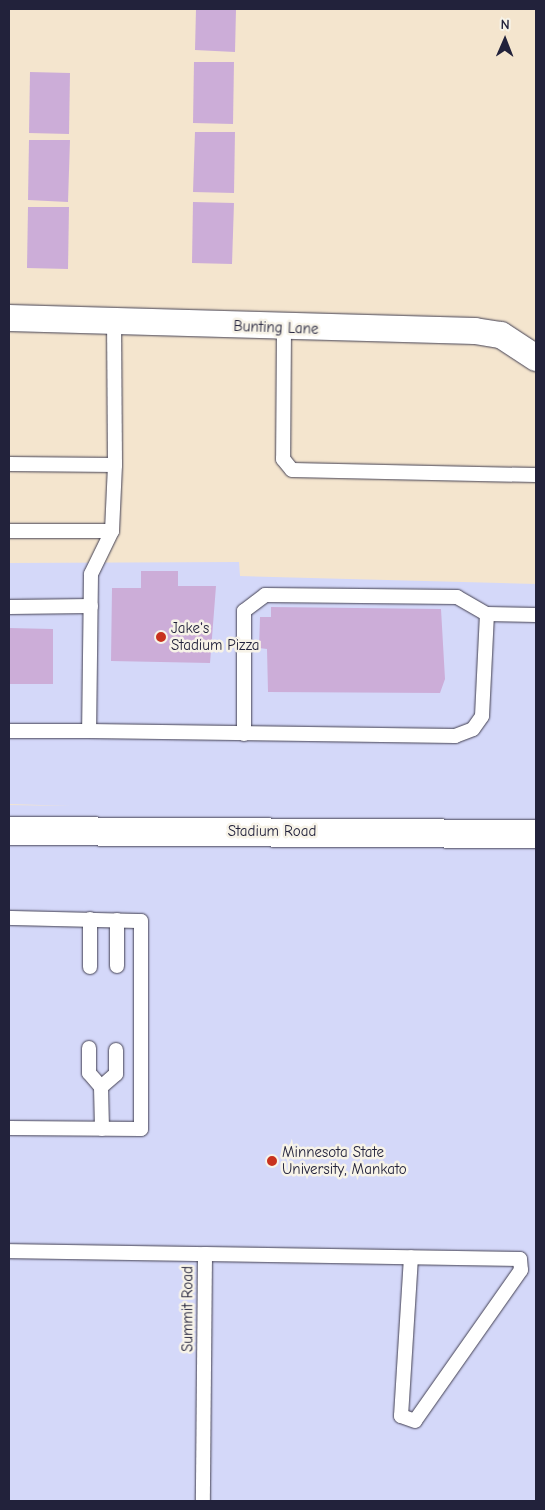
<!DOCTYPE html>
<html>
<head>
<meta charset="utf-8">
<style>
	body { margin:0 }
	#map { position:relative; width:545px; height:1510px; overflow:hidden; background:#f4e5ce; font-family:"Comic Neue",sans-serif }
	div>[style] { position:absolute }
	.built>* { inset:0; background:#d4d8f9 }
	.building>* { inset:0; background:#ccadd8 }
	.roads { filter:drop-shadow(0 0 1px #423f51) drop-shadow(0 0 1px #423f51) }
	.lane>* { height:14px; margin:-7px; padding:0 7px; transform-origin:7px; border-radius:7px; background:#fff }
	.street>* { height:26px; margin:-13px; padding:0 13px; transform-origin:13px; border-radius:13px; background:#fff }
	.secondary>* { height:28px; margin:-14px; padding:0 14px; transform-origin:14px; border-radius:14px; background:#fff }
	.dots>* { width:14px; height:14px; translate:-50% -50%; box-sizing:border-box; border:2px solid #f7f3e8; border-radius:50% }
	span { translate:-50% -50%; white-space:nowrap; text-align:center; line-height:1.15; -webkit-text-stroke:5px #f7f3e8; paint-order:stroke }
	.street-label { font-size:15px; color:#22223b }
	.poi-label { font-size:15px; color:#22223b }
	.left { translate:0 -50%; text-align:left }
	.frame { position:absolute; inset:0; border:10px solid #22223b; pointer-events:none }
	.north { position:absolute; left:480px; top:15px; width:50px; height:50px; -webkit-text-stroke:4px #f7f3e8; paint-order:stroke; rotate:1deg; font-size:14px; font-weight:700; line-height:20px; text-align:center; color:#22223b }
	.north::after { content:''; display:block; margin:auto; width:18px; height:22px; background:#22223b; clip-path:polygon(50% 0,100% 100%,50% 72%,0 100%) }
</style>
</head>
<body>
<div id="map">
	<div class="built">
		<i style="clip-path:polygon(239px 562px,240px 576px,536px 584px,536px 1501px,9px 1501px,9px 805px,72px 806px,9px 804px,9px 563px)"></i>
	</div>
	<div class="building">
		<i style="clip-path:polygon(196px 9px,236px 9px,235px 52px,195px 50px)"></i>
		<i style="clip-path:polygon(194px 62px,234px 62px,233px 124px,193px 123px)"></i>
		<i style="clip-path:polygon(30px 72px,70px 73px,69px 134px,29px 133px)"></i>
		<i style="clip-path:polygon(195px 132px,235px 132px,234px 193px,193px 192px)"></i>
		<i style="clip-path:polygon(29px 140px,70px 140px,68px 202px,28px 200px)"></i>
		<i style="clip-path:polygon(193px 202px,234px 203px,232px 264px,192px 263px)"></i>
		<i style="clip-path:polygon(28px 207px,69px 207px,68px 269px,27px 268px)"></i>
		<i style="clip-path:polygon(141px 571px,178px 571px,178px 586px,216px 586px,210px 663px,111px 661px,112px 588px,141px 588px)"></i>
		<i style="clip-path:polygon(271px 607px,441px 609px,445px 679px,440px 693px,268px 692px,267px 649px,259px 648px,260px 617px,271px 617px)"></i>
		<i style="clip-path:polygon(9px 628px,53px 629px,53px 684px,9px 684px)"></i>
	</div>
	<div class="roads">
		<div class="lane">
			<i style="left:114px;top:320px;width:145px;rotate:89.6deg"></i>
			<i style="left:284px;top:329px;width:130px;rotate:90.4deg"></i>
			<i style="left:283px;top:459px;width:14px;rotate:51deg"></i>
			<i style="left:292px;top:470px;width:244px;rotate:1.2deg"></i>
			<i style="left:9px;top:464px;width:106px;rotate:0.5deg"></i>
			<i style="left:115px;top:465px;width:66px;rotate:92.6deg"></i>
			<i style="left:112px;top:531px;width:48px;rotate:116deg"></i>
			<i style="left:91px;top:574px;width:157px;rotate:90.7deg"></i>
			<i style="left:89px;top:731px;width:80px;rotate:180deg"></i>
			<i style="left:9px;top:531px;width:103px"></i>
			<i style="left:9px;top:607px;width:82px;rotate:-0.7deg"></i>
			<i style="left:89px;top:731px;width:366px;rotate:0.8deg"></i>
			<i style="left:455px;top:736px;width:19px;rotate:-21deg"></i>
			<i style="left:473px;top:729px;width:16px;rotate:-55deg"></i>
			<i style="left:482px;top:716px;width:102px;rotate:-87.2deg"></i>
			<i style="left:487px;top:614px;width:49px;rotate:1.2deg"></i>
			<i style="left:244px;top:734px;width:123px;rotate:-90deg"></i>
			<i style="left:244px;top:611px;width:26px;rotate:-37deg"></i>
			<i style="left:265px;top:595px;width:192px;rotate:0.6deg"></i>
			<i style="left:457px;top:597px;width:34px;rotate:30deg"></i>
			<i style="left:9px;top:918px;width:132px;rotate:1.3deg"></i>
			<i style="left:141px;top:921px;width:208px;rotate:90deg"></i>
			<i style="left:141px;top:1129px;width:132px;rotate:-179.6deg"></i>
			<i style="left:117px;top:966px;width:46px;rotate:-90deg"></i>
			<i style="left:90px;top:967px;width:48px;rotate:-90deg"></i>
			<i style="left:89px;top:1048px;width:25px;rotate:90deg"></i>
			<i style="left:89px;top:1073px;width:18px;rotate:49deg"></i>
			<i style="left:101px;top:1087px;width:42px;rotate:88.6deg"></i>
			<i style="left:101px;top:1087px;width:20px;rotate:-41deg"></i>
			<i style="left:116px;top:1074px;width:24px;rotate:-90deg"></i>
			<i style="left:9px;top:1251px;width:196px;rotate:0.9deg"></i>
			<i style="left:205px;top:1254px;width:247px;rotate:90.5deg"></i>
			<i style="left:205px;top:1254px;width:315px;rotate:0.9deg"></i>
			<i style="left:520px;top:1259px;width:11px;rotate:85deg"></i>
			<i style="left:521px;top:1270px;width:184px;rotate:125.1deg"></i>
			<i style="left:415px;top:1421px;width:15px;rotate:-160deg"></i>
			<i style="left:401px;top:1416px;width:159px;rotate:-86.4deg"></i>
		</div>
		<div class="street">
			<i style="left:9px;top:318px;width:466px;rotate:1.6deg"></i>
			<i style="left:475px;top:331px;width:26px;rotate:9deg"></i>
			<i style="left:501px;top:335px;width:42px;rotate:33.3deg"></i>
		</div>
		<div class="secondary">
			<i style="left:9px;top:831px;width:527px;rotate:0.33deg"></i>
		</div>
	</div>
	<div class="dots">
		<i style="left:161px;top:637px;background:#c8321e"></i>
		<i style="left:272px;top:1161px;background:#c8321e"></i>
	</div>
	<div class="street-label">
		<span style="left:276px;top:328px;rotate:2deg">Bunting Lane</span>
		<span style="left:272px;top:832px">Stadium Road</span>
		<span style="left:188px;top:1309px;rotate:-90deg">Summit Road</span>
	</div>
	<div class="poi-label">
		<span class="left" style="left:171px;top:637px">Jake's<br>Stadium Pizza</span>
		<span class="left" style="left:282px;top:1161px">Minnesota State<br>University, Mankato</span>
	</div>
	<div class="frame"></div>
	<div class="north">N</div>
</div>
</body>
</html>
